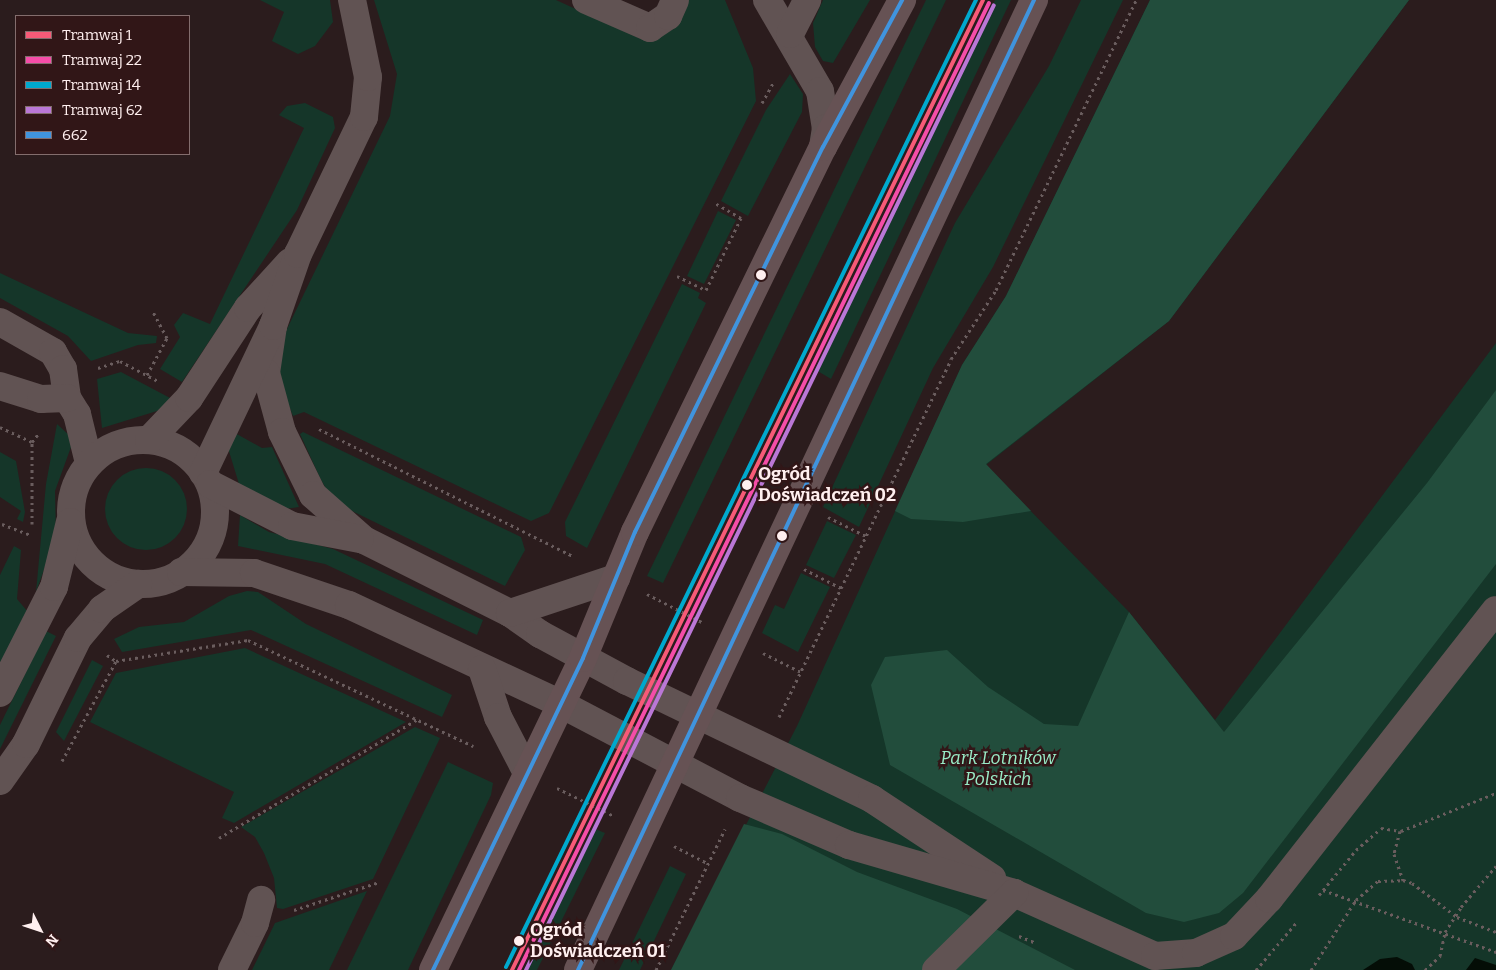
<!DOCTYPE html>
<html>
<head>
<meta charset="utf-8">
<style>
	body { margin:0 }
	#map { position:relative; width:1496px; height:970px; overflow:hidden; background:#2b1c1d; font-family:Bitter,serif }
	div>[style] { position:absolute }
	.green>* { inset:0; background:#153629 }
	.round { border-radius:50% }
	.forest>* { inset:0; background:#224d3c }
	.water>* { inset:0; background:#040d06 }
	.path>* { height:3px; margin-top:-1.5px; transform-origin:0; background:repeating-linear-gradient(90deg,#6a5d5e 0 2.5px,transparent 0 6.5px) }
	.minor>* { height:28px; margin:-14px; padding:0 14px; transform-origin:14px; border-radius:14px; background:#615353 }
	.minor>.ring { margin:-14px; padding:0; box-sizing:content-box; background:none; border:28px solid #615353; border-radius:50% }
	.major>* { height:28px; margin:-14px; padding:0 14px; transform-origin:14px; border-radius:14px; background:#665254 }
	.bus-1>* { height:4px; margin:-2px; padding:0 2px; transform-origin:2px; border-radius:2px; background:#4094de }
	.tram-1>* { height:4px; margin:-2px; padding:0 2px; transform-origin:2px; border-radius:2px; background:#f75a77 }
	.tram-2>* { height:4px; margin:-2px; padding:0 2px; transform-origin:2px; border-radius:2px; background:#f54da8 }
	.tram-3>* { height:4px; margin:-2px; padding:0 2px; transform-origin:2px; border-radius:2px; background:#00a9ce }
	.tram-4>* { height:4px; margin:-2px; padding:0 2px; transform-origin:2px; border-radius:2px; background:#ba77d6 }
	.dots>* { width:14px; height:14px; translate:-50% -50%; box-sizing:border-box; border:2px solid #311617; border-radius:50% }
	span { translate:-50% -50%; white-space:nowrap; text-align:center; line-height:1.15; -webkit-text-stroke:5px #311617; paint-order:stroke }
	.stop-label { font-size:18px; color:#ffefef; font-weight:700 }
	.left { translate:0 -50%; text-align:left }
	.park-label { font-size:18px; color:#99ecc7; font-style:italic }
	.legend { position:absolute; left:15px; top:15px; width:175px; height:140px; box-sizing:border-box; background:#311617; border:1px solid #836d6d; margin:0; padding:6px 9px; list-style:none; font-size:15px; color:#ffefef }
	.legend li { display:flex; align-items:center; gap:10px; height:25px }
	.legend b { width:25px; border:1px solid #836d6d }
	.north { position:absolute; left:15px; top:905px; width:50px; height:50px; -webkit-text-stroke:4px #311617; paint-order:stroke; rotate:131deg; font-size:14px; font-weight:700; line-height:20px; text-align:center; color:#ffefef }
	.north::after { content:''; display:block; margin:auto; width:18px; height:22px; background:#ffefef; clip-path:polygon(50% 0,100% 100%,50% 72%,0 100%) }
</style>
</head>
<body>
<div id="map">
	<div class="green">
		<i style="clip-path:polygon(260px 0,330px 0,333px 22px,315px 46px,298px 54px,272px 41px,284px 12px)"></i>
		<i style="clip-path:polygon(374px 0,556px 0,641px 39px,658px 38px,673px 29px,688px 0,725px 0,753px 68px,756px 101px,549px 513px,531px 521px,304px 412px,293px 416px,284px 394px,279px 378px,280px 345px,286px 331px,390px 116px,397px 74px)"></i>
		<i style="clip-path:polygon(823px 0,870px 0,833px 63px,823px 61px,815px 47px,813px 23px)"></i>
		<i style="clip-path:polygon(926px 0,946px 0,663px 583px,647px 576px)"></i>
		<i style="clip-path:polygon(995px 0,1011px 0,831px 379px,816px 370px)"></i>
		<i style="clip-path:polygon(1081px 0,1123px 0,993px 267px,933px 368px,859px 527px,823px 507px,955px 223px,1049px 66px)"></i>
		<i style="clip-path:polygon(1150px 0,1409px 0,1169px 321px,986px 465px,1129px 612px,1215px 720px,1496px 343px,1496px 970px,671px 970px,797px 726px,962px 365px,1006px 296px)"></i>
		<i style="clip-path:polygon(790px 74px,803px 94px,802px 112px,748px 216px,721px 201px,766px 110px)"></i>
		<i style="clip-path:polygon(305px 103px,333px 117px,335px 128px,297px 210px,182px 382px,160px 369px,180px 337px,174px 325px,183px 313px,210px 324px,304px 128px,279px 115px,287px 106px)"></i>
		<i style="clip-path:polygon(718px 211px,736px 220px,704px 284px,687px 276px)"></i>
		<i style="clip-path:polygon(0 273px,128px 333px,157px 336px,156px 343px,138px 345px,91px 361px,68px 336px,0 298px)"></i>
		<i style="clip-path:polygon(682px 284px,700px 293px,698px 298px,706px 303px,587px 548px,566px 536px,565px 522px)"></i>
		<i style="clip-path:polygon(121px 372px,172px 399px,157px 411px,102px 428px,97px 379px)"></i>
		<i style="clip-path:polygon(57px 424px,70px 436px,71px 447px,55px 491px,56px 536px,36px 592px,46px 484px)"></i>
		<i style="clip-path:polygon(303px 432px,521px 537px,525px 550px,505px 586px,348px 509px,329px 494px,320px 478px,300px 434px)"></i>
		<i style="clip-path:polygon(235px 433px,262px 448px,272px 447px,299px 507px,285px 509px,239px 484px,228px 448px)"></i>
		<i style="clip-path:polygon(0 452px,16px 461px,25px 512px,23px 522px,17px 519px,21px 511px,0 497px)"></i>
		<i class="round" style="left:105px;top:468px;width:82px;height:82px"></i>
		<i style="clip-path:polygon(240px 515px,269px 532px,333px 549px,483px 620px,477px 635px,325px 564px,238px 546px)"></i>
		<i style="clip-path:polygon(827px 521px,856px 535px,834px 578px,806px 565px)"></i>
		<i style="clip-path:polygon(14px 546px,21px 550px,17px 599px,28px 612px,0 670px,0 575px)"></i>
		<i style="clip-path:polygon(801px 573px,830px 587px,798px 652px,762px 633px,775px 605px,784px 609px)"></i>
		<i style="clip-path:polygon(247px 591px,258px 592px,306px 624px,452px 695px,442px 717px,251px 630px,122px 652px,114px 639px,139px 627px,184px 622px,229px 596px)"></i>
		<i style="clip-path:polygon(46px 631px,56px 636px,0 749px,0 725px)"></i>
		<i style="clip-path:polygon(245px 648px,406px 722px,234px 823px,222px 818px,234px 792px,90px 722px,116px 673px)"></i>
		<i style="clip-path:polygon(92px 660px,103px 666px,64px 741px,56px 732px)"></i>
		<i style="clip-path:polygon(415px 727px,440px 738px,373px 879px,283px 909px,277px 908px,274px 878px,264px 853px,255px 837px,241px 827px)"></i>
		<i style="clip-path:polygon(448px 762px,493px 783px,491px 795px,408px 970px,347px 970px)"></i>
		<i style="clip-path:polygon(593px 828px,605px 833px,537px 970px,524px 970px)"></i>
		<i style="clip-path:polygon(670px 866px,686px 874px,640px 970px,619px 970px)"></i>
		<i style="clip-path:polygon(367px 891px,329px 970px,252px 970px,275px 923px)"></i>
	</div>
	<div class="forest">
		<i style="clip-path:polygon(1150px 0,1409px 0,1169px 321px,986px 464px,1031px 511px,963px 522px,911px 519px,895px 511px,962px 365px,1006px 296px)"></i>
		<i style="clip-path:polygon(1496px 390px,1496px 564px,1243px 893px,1219px 913px,1184px 922px,1146px 913px,890px 765px,871px 685px,885px 657px,947px 650px,988px 687px,1044px 724px,1078px 726px,1129px 612px,1224px 732px,1427px 483px)"></i>
		<i style="clip-path:polygon(744px 824px,782px 834px,857px 872px,957px 909px,1075px 970px,671px 970px)"></i>
	</div>
	<div class="water">
		<i style="clip-path:polygon(1397px 957px,1412px 964px,1415px 970px,1363px 970px,1380px 959px)"></i>
		<i style="clip-path:polygon(1475px 958px,1496px 965px,1496px 970px,1466px 970px)"></i>
	</div>
	<div class="path">
		<i style="left:762px;top:103px;width:25px;rotate:-61deg"></i>
		<i style="left:677px;top:276px;width:32px;rotate:26deg"></i>
		<i style="left:706px;top:290px;width:80px;rotate:-64.1deg"></i>
		<i style="left:741px;top:218px;width:32px;rotate:-150deg"></i>
		<i style="left:98px;top:368px;width:23px;rotate:-18deg"></i>
		<i style="left:120px;top:361px;width:43px;rotate:27.8deg"></i>
		<i style="left:147px;top:375px;width:42px;rotate:-61.6deg"></i>
		<i style="left:167px;top:338px;width:30px;rotate:-118deg"></i>
		<i style="left:0;top:427px;width:35px;rotate:25deg"></i>
		<i style="left:319px;top:429px;width:284px;rotate:26.6deg"></i>
		<i style="left:828px;top:517px;width:45px;rotate:26.6deg"></i>
		<i style="left:2px;top:524px;width:31px;rotate:21deg"></i>
		<i style="left:32px;top:524px;width:82px;rotate:-90deg"></i>
		<i style="left:32px;top:442px;width:11px;rotate:-52deg"></i>
		<i style="left:804px;top:569px;width:44px;rotate:27.1deg"></i>
		<i style="left:647px;top:594px;width:64px;rotate:27deg"></i>
		<i style="left:763px;top:653px;width:45px;rotate:26.6deg"></i>
		<i style="left:107px;top:655px;width:11px;rotate:34deg"></i>
		<i style="left:116px;top:661px;width:134px;rotate:-9deg"></i>
		<i style="left:248px;top:640px;width:249px;rotate:25.2deg"></i>
		<i style="left:779px;top:717px;width:397px;rotate:-64.3deg"></i>
		<i style="left:951px;top:359px;width:82px;rotate:-56.9deg"></i>
		<i style="left:996px;top:290px;width:322px;rotate:-64.2deg"></i>
		<i style="left:62px;top:761px;width:114px;rotate:-61.6deg"></i>
		<i style="left:557px;top:788px;width:64px;rotate:26.2deg"></i>
		<i style="left:1400px;top:831px;width:24px;rotate:105deg"></i>
		<i style="left:1394px;top:854px;width:28px;rotate:71deg"></i>
		<i style="left:219px;top:838px;width:232px;rotate:-30.9deg"></i>
		<i style="left:674px;top:846px;width:37px;rotate:27deg"></i>
		<i style="left:1323px;top:890px;width:184px;rotate:19.7deg"></i>
		<i style="left:1319px;top:895px;width:58px;rotate:-50.6deg"></i>
		<i style="left:1356px;top:850px;width:33px;rotate:-41deg"></i>
		<i style="left:1381px;top:828px;width:20px;rotate:9deg"></i>
		<i style="left:1401px;top:831px;width:102px;rotate:-21.8deg"></i>
		<i style="left:294px;top:910px;width:89px;rotate:-18.2deg"></i>
		<i style="left:1019px;top:936px;width:16px;rotate:22deg"></i>
		<i style="left:656px;top:970px;width:157px;rotate:-63.9deg"></i>
		<i style="left:1256px;top:970px;width:62px;rotate:-49.6deg"></i>
		<i style="left:1311px;top:970px;width:83px;rotate:-57.3deg"></i>
		<i style="left:1356px;top:900px;width:29px;rotate:-41deg"></i>
		<i style="left:1378px;top:881px;width:25px;rotate:-2deg"></i>
		<i style="left:1403px;top:880px;width:9px;rotate:18deg"></i>
		<i style="left:1412px;top:883px;width:56px;rotate:37.1deg"></i>
		<i style="left:1457px;top:917px;width:42px;rotate:21deg"></i>
		<i style="left:1425px;top:970px;width:21px;rotate:-43deg"></i>
		<i style="left:1440px;top:956px;width:25px;rotate:-78deg"></i>
		<i style="left:1445px;top:932px;width:30px;rotate:-57deg"></i>
		<i style="left:1461px;top:907px;width:54px;rotate:-49.5deg"></i>
	</div>
	<div class="minor">
		<i style="left:586px;top:0;width:70px;rotate:23.6deg"></i>
		<i style="left:650px;top:28px;width:22px;rotate:-34deg"></i>
		<i style="left:668px;top:16px;width:17px;rotate:-66deg"></i>
		<i style="left:767px;top:0;width:105px;rotate:59.8deg"></i>
		<i style="left:820px;top:91px;width:37px;rotate:81deg"></i>
		<i style="left:826px;top:128px;width:19px;rotate:99deg"></i>
		<i style="left:790px;top:34px;width:38px;rotate:-63deg"></i>
		<i style="left:0;top:322px;width:61px;rotate:29.5deg"></i>
		<i style="left:53px;top:352px;width:20px;rotate:60deg"></i>
		<i style="left:63px;top:369px;width:29px;rotate:82deg"></i>
		<i style="left:67px;top:398px;width:19px;rotate:58deg"></i>
		<i style="left:77px;top:414px;width:50px;rotate:76.2deg"></i>
		<i style="left:273px;top:326px;width:48px;rotate:98.5deg"></i>
		<i style="left:266px;top:373px;width:61px;rotate:74.8deg"></i>
		<i style="left:282px;top:432px;width:70px;rotate:63.8deg"></i>
		<i style="left:313px;top:495px;width:68px;rotate:41.4deg"></i>
		<i style="left:364px;top:540px;width:163px;rotate:26.6deg"></i>
		<i style="left:510px;top:613px;width:37px;rotate:35deg"></i>
		<i style="left:540px;top:634px;width:99px;rotate:28.4deg"></i>
		<i style="left:627px;top:681px;width:272px;rotate:25.7deg"></i>
		<i style="left:872px;top:799px;width:144px;rotate:33.4deg"></i>
		<i style="left:0;top:386px;width:43px;rotate:17.6deg"></i>
		<i style="left:41px;top:399px;width:26px;rotate:-2deg"></i>
		<i class="ring" style="left:71px;top:440px;width:116px;height:116px"></i>
		<i style="left:149px;top:440px;width:58px;rotate:-46.4deg"></i>
		<i style="left:189px;top:398px;width:108px;rotate:-56.8deg"></i>
		<i style="left:248px;top:308px;width:62px;rotate:-47.6deg"></i>
		<i style="left:203px;top:473px;width:163px;rotate:-64.5deg"></i>
		<i style="left:273px;top:326px;width:76px;rotate:-70.9deg"></i>
		<i style="left:298px;top:254px;width:152px;rotate:-64.3deg"></i>
		<i style="left:364px;top:117px;width:40px;rotate:-84.3deg"></i>
		<i style="left:368px;top:77px;width:79px;rotate:-101.7deg"></i>
		<i style="left:210px;top:484px;width:92px;rotate:27.1deg"></i>
		<i style="left:292px;top:526px;width:69px;rotate:10.8deg"></i>
		<i style="left:181px;top:572px;width:73px;rotate:0.8deg"></i>
		<i style="left:254px;top:573px;width:100px;rotate:18.6deg"></i>
		<i style="left:349px;top:605px;width:234px;rotate:25deg"></i>
		<i style="left:561px;top:704px;width:202px;rotate:27.7deg"></i>
		<i style="left:740px;top:798px;width:119px;rotate:23.3deg"></i>
		<i style="left:849px;top:845px;width:172px;rotate:16.2deg"></i>
		<i style="left:1014px;top:893px;width:154px;rotate:24.1deg"></i>
		<i style="left:1155px;top:956px;width:41px;rotate:-4.2deg"></i>
		<i style="left:1196px;top:953px;width:42px;rotate:-24.1deg"></i>
		<i style="left:1234px;top:936px;width:51px;rotate:-46.6deg"></i>
		<i style="left:1269px;top:899px;width:367px;rotate:-51.9deg"></i>
		<i style="left:510px;top:613px;width:112px;rotate:-18.3deg"></i>
		<i style="left:482px;top:669px;width:51px;rotate:71.6deg"></i>
		<i style="left:498px;top:717px;width:63px;rotate:62.6deg"></i>
		<i style="left:0;top:693px;width:119px;rotate:-63deg"></i>
		<i style="left:54px;top:587px;width:67px;rotate:-76.2deg"></i>
		<i style="left:0;top:781px;width:45px;rotate:-54.9deg"></i>
		<i style="left:26px;top:744px;width:118px;rotate:-63.9deg"></i>
		<i style="left:78px;top:638px;width:38px;rotate:-50deg"></i>
		<i style="left:102px;top:609px;width:44px;rotate:-34.8deg"></i>
		<i style="left:232px;top:970px;width:52px;rotate:-63.9deg"></i>
		<i style="left:255px;top:923px;width:24px;rotate:-75deg"></i>
		<i style="left:936px;top:970px;width:110px;rotate:-44.6deg"></i>
	</div>
	<div class="major">
		<i style="left:433px;top:970px;width:346px;rotate:-64.3deg"></i>
		<i style="left:583px;top:658px;width:136px;rotate:-67.6deg"></i>
		<i style="left:635px;top:532px;width:428px;rotate:-64deg"></i>
		<i style="left:823px;top:147px;width:167px;rotate:-61.7deg"></i>
		<i style="left:578px;top:970px;width:1072px;rotate:-64.82deg"></i>
	</div>
	<div class="bus-1">
		<i style="left:433px;top:970px;width:346px;rotate:-64.3deg"></i>
		<i style="left:583px;top:658px;width:136px;rotate:-67.6deg"></i>
		<i style="left:635px;top:532px;width:428px;rotate:-64deg"></i>
		<i style="left:823px;top:147px;width:167px;rotate:-61.7deg"></i>
		<i style="left:578px;top:970px;width:1072px;rotate:-64.82deg"></i>
	</div>
	<div class="tram-1">
		<i style="left:512px;top:970px;width:1078px;rotate:-64.1deg"></i>
	</div>
	<div class="tram-2">
		<i style="left:519px;top:970px;width:1075px;rotate:-64.08deg"></i>
	</div>
	<div class="tram-3">
		<i style="left:506px;top:967px;width:1075px;rotate:-64.08deg"></i>
	</div>
	<div class="tram-4">
		<i style="left:526px;top:970px;width:1072px;rotate:-64.13deg"></i>
	</div>
	<div class="dots">
		<i style="left:761px;top:275px;background:#ffefef"></i>
		<i style="left:747px;top:485px;background:#ffefef"></i>
		<i style="left:782px;top:536px;background:#ffefef"></i>
		<i style="left:519px;top:941px;background:#ffefef"></i>
	</div>
	<div class="stop-label">
		<span class="left" style="left:758px;top:485px">Ogród<br>Doświadczeń 02</span>
		<span class="left" style="left:530px;top:941px">Ogród<br>Doświadczeń 01</span>
	</div>
	<div class="park-label">
		<span style="left:998px;top:769px">Park Lotników<br>Polskich</span>
	</div>
	<ul class="legend">
	<li><b style="height:6px;background:#f75a77"></b>Tramwaj 1</li>
	<li><b style="height:6px;background:#f54da8"></b>Tramwaj 22</li>
	<li><b style="height:6px;background:#00a9ce"></b>Tramwaj 14</li>
	<li><b style="height:6px;background:#ba77d6"></b>Tramwaj 62</li>
	<li><b style="height:6px;background:#4094de"></b>662</li>
	</ul>
	<div class="north">N</div>
</div>
</body>
</html>
